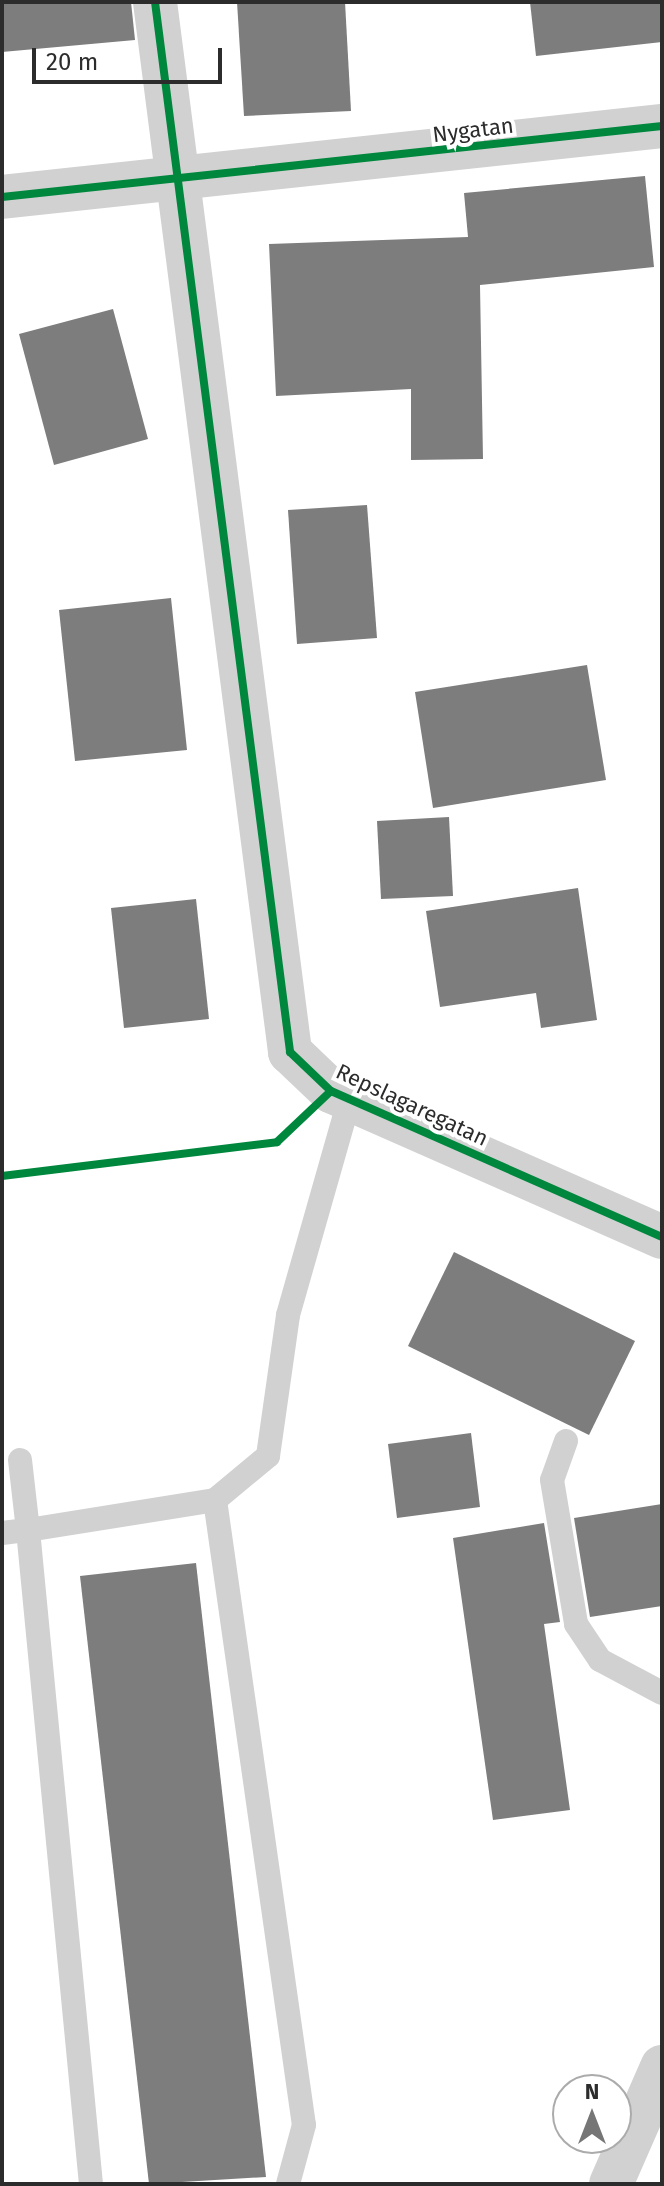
<!DOCTYPE html>
<html>
<head>
<meta charset="utf-8">
<style>
	body { margin:0 }
	#map { position:relative; width:664px; height:2186px; overflow:hidden; background:#fff; font-family:"Fira Sans",sans-serif }
	div>[style] { position:absolute }
	.building>* { inset:0; background:#7d7d7d }
	.lane>* { height:24px; margin:-12px; padding:0 12px; transform-origin:12px; border-radius:12px; background:#d1d1d1 }
	.street>* { height:44px; margin:-22px; padding:0 22px; transform-origin:22px; border-radius:22px; background:#d1d1d1 }
	.cycleway>* { height:8px; margin:-4px; padding:0 4px; transform-origin:4px; border-radius:4px; background:#00873e }
	span { translate:-50% -50%; white-space:nowrap; text-align:center; line-height:1.15; -webkit-text-stroke:8px #fff; paint-order:stroke }
	.street-label { font-size:22px; color:#2c2c2c }
	.frame { position:absolute; inset:0; border:4px solid #2c2c2c; pointer-events:none }
	.north { position:absolute; left:552px; top:2074px; width:80px; height:80px; box-sizing:border-box; background:#fff; border:2px solid #ababab; border-radius:50%; rotate:0deg; font-size:22px; font-weight:700; line-height:32px; text-align:center; color:#2c2c2c }
	.north::after { content:''; display:block; margin:auto; width:28px; height:36px; background:#767676; clip-path:polygon(50% 0,100% 100%,50% 72%,0 100%) }
	.scale { position:absolute; left:32px; top:48px; width:190px; height:36px; box-sizing:border-box; border:4px solid #2c2c2c; border-top:0; padding-left:10px; font-size:24px; line-height:28px; white-space:nowrap; color:#2c2c2c; -webkit-text-stroke:6px #fff; paint-order:stroke }
</style>
</head>
<body>
<div id="map">
	<div class="building">
		<i style="clip-path:polygon(2px 2px,131px 2px,135px 40px,2px 52px)"></i>
		<i style="clip-path:polygon(237px 2px,345px 2px,351px 111px,244px 116px)"></i>
		<i style="clip-path:polygon(530px 2px,662px 2px,662px 42px,536px 56px)"></i>
		<i style="clip-path:polygon(645px 176px,654px 267px,480px 285px,483px 459px,411px 460px,411px 389px,276px 396px,269px 244px,468px 237px,464px 193px)"></i>
		<i style="clip-path:polygon(113px 309px,148px 439px,54px 465px,19px 334px)"></i>
		<i style="clip-path:polygon(367px 505px,377px 638px,297px 644px,288px 510px)"></i>
		<i style="clip-path:polygon(171px 598px,187px 750px,75px 761px,59px 610px)"></i>
		<i style="clip-path:polygon(587px 665px,606px 780px,433px 808px,415px 692px)"></i>
		<i style="clip-path:polygon(449px 817px,453px 896px,381px 899px,377px 821px)"></i>
		<i style="clip-path:polygon(578px 888px,597px 1020px,541px 1028px,536px 993px,440px 1007px,426px 911px)"></i>
		<i style="clip-path:polygon(196px 899px,209px 1019px,124px 1028px,111px 908px)"></i>
		<i style="clip-path:polygon(454px 1252px,635px 1341px,589px 1435px,408px 1346px)"></i>
		<i style="clip-path:polygon(471px 1433px,480px 1507px,397px 1518px,388px 1444px)"></i>
		<i style="clip-path:polygon(662px 1504px,662px 1606px,590px 1617px,574px 1518px)"></i>
		<i style="clip-path:polygon(544px 1523px,560px 1622px,544px 1624px,570px 1810px,493px 1820px,453px 1538px)"></i>
		<i style="clip-path:polygon(196px 1563px,266px 2177px,149px 2184px,80px 1576px)"></i>
	</div>
	<div class="lane">
		<i style="left:566px;top:1441px;width:41px;rotate:109.7deg"></i>
		<i style="left:552px;top:1480px;width:146px;rotate:80.5deg"></i>
		<i style="left:576px;top:1624px;width:43px;rotate:56.3deg"></i>
		<i style="left:600px;top:1660px;width:70px;rotate:28deg"></i>
		<i style="left:20px;top:1460px;width:70px;rotate:83.5deg"></i>
		<i style="left:28px;top:1530px;width:189px;rotate:-9.1deg"></i>
		<i style="left:215px;top:1500px;width:69px;rotate:-39.7deg"></i>
		<i style="left:268px;top:1456px;width:142px;rotate:-81.9deg"></i>
		<i style="left:288px;top:1315px;width:226px;rotate:-74.1deg"></i>
		<i style="left:215px;top:1500px;width:631px;rotate:81.9deg"></i>
		<i style="left:304px;top:2125px;width:61px;rotate:105.2deg"></i>
		<i style="left:2px;top:1533px;width:26px;rotate:-7deg"></i>
		<i style="left:28px;top:1530px;width:657px;rotate:84.5deg"></i>
	</div>
	<div class="street">
		<i style="left:155px;top:2px;width:1059px;rotate:82.67deg"></i>
		<i style="left:290px;top:1052px;width:57px;rotate:43.6deg"></i>
		<i style="left:331px;top:1091px;width:362px;rotate:23.8deg"></i>
		<i style="left:2px;top:197px;width:664px;rotate:-6.14deg"></i>
		<i style="left:611px;top:2184px;width:128px;rotate:-66.4deg"></i>
	</div>
	<div class="cycleway">
		<i style="left:155px;top:2px;width:1059px;rotate:82.67deg"></i>
		<i style="left:290px;top:1052px;width:57px;rotate:43.6deg"></i>
		<i style="left:331px;top:1091px;width:362px;rotate:23.8deg"></i>
		<i style="left:2px;top:197px;width:664px;rotate:-6.14deg"></i>
		<i style="left:2px;top:1176px;width:277px;rotate:-7deg"></i>
		<i style="left:277px;top:1142px;width:74px;rotate:-43.4deg"></i>
	</div>
	<div class="street-label">
		<span style="left:473px;top:130px;rotate:-7deg">Nygatan</span>
		<span style="left:412px;top:1105px;rotate:25deg">Repslagaregatan</span>
	</div>
	<div class="frame"></div>
	<div class="north">N</div>
	<div class="scale">20 m</div>
</div>
</body>
</html>
